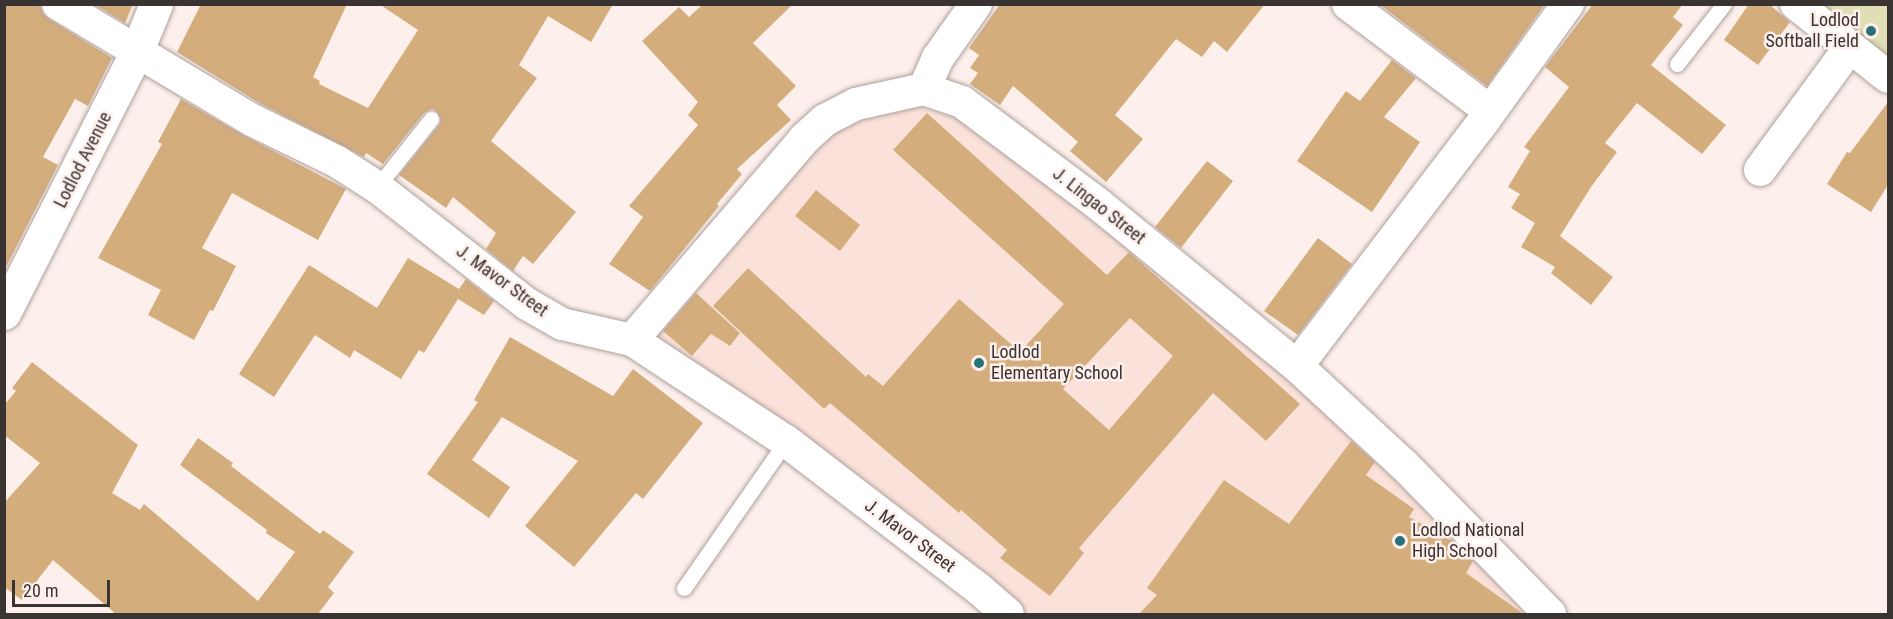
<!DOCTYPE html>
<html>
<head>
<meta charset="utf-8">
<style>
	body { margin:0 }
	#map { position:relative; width:1893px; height:619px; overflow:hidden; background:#fdf0ec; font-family:"Roboto Condensed",sans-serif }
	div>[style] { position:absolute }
	.built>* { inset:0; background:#fae2da }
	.green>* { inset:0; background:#e0deb4 }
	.building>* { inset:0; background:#d4ad7d }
	.roads { filter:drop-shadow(0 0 2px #afa09b) drop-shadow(0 0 2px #afa09b) }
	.lane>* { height:15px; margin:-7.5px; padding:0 7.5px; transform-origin:7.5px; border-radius:7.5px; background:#fff }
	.street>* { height:32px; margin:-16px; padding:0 16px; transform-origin:16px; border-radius:16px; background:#fff }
	.secondary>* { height:33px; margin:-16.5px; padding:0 16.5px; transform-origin:16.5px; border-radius:16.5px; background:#fff }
	.dots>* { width:16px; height:16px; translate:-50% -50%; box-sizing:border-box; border:3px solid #fdf0ec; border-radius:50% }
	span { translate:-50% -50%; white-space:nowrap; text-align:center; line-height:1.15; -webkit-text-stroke:5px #fdf0ec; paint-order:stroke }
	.poi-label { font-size:18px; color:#393331 }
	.right { translate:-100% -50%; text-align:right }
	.left { translate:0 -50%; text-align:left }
	.street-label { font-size:18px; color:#393331 }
	.frame { position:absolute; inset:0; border:6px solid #393331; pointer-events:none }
	.scale { position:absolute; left:12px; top:580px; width:98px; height:27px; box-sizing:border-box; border:3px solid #393331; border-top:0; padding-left:8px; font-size:18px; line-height:21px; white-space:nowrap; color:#393331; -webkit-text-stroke:4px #fdf0ec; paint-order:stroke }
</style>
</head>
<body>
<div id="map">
	<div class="built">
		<i style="clip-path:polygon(915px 106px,963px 120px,1197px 303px,1390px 467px,1543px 614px,1023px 614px,649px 332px,833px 129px,871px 111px)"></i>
	</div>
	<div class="green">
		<i style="clip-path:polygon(1820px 5px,1888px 5px,1888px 57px)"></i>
	</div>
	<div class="building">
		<i style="clip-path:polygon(4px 4px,40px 4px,43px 13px,49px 19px,112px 58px,88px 106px,75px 99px,43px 157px,58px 165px,4px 271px)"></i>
		<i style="clip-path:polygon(94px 4px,133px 4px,125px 23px)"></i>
		<i style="clip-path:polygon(201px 4px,347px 4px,313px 77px,320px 81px,319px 84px,368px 108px,418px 30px,379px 4px,613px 4px,591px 42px,548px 16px,519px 65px,537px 78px,491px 141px,576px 212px,533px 264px,523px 256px,513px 271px,486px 249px,496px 233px,453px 197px,446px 208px,399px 175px,439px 125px,441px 120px,437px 112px,432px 109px,424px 113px,383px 164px,366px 153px,364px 157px,261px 104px,177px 52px)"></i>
		<i style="clip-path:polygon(703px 4px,793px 4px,753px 43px,796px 86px,777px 105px,791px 120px,737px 169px,742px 174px,717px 204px,719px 206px,650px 291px,609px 264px,643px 217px,629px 206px,698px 125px,688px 115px,698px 102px,642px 41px,679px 7px,689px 17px)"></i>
		<i style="clip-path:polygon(1000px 4px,1265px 4px,1227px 52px,1214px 41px,1202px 57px,1176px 39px,1115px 115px,1143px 139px,1106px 182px,1070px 151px,1078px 142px,1013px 86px,1000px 105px,970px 84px,978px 73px,970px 68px,979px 55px,969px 48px)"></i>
		<i style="clip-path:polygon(1379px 4px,1545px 4px,1487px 86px)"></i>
		<i style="clip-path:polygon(1593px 4px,1683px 4px,1673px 17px,1683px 25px,1651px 65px,1726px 125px,1702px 154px,1637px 103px,1605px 143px,1617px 152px,1591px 187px,1560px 236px,1613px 277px,1591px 305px,1551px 273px,1555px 267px,1521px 247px,1535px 223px,1511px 208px,1520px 194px,1508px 187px,1530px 151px,1524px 147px,1569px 87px,1545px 67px)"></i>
		<i style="clip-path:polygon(1749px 4px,1769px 4px,1790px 22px,1758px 65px,1724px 40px)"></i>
		<i style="clip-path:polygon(1392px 60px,1416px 78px,1384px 117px,1420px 142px,1372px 212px,1297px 161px,1346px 91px,1360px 101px)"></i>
		<i style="clip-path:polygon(181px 99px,243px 135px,346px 189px,318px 240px,232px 193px,202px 248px,236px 266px,213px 311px,210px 310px,194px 340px,148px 315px,161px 290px,98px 258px,162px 144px,158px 142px)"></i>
		<i style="clip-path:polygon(1888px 102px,1888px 185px,1871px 212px,1827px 184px,1847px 152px,1850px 153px)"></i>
		<i style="clip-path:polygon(evenodd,927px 113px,1107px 275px,1129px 252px,1300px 404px,1266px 441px,1213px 393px,1079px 548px,1084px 553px,1050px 596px,1000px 558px,1007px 550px,961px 510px,959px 513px,830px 403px,824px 409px,713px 306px,748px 268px,866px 377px,868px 374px,883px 386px,959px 299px,1020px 352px,1064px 304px,893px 150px,927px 113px,1130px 318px,1173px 356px,1109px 430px,1063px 389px,1130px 318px)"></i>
		<i style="clip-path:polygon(1207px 161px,1233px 181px,1181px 248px,1155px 227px)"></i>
		<i style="clip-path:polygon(816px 190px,860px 225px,840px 251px,795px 216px)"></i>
		<i style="clip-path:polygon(1318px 238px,1352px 264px,1298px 335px,1264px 311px)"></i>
		<i style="clip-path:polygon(408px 258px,459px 289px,466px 279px,494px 301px,484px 315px,458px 299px,424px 353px,419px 350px,401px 379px,354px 350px,350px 358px,315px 335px,274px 397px,239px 374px,309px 265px,377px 308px)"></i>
		<i style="clip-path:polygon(696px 293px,740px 333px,730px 346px,711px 334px,692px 356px,663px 331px)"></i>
		<i style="clip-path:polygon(510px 337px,613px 396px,633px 369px,703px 423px,643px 499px,636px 493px,574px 567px,525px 526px,578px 461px,502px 417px,472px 460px,510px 487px,489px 518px,427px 474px,478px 402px,474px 400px)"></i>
		<i style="clip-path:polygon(32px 362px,138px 445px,112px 493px,140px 510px,144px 504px,258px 601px,295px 552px,266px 533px,267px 530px,180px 465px,198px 438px,233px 463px,231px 466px,320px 534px,323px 530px,354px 552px,328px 587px,334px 593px,317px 615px,117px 615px,53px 560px,22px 600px,4px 587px,4px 503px,40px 463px,4px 435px,4px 405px,16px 391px,12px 388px)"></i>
		<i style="clip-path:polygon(1351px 441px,1375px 462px,1366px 475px,1414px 509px,1409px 517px,1454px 542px,1473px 561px,1466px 573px,1525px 615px,1138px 615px,1157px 595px,1147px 588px,1224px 480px,1289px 524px)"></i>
	</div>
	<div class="roads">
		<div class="lane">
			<i style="left:1677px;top:64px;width:76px;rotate:-51.9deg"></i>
			<i style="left:377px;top:187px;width:87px;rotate:-51.5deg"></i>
			<i style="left:684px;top:588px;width:179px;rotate:-55.2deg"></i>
		</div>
		<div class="street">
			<i style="left:58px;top:4px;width:226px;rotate:30.9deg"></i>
			<i style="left:252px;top:120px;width:93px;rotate:26deg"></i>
			<i style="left:336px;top:161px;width:49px;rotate:32.4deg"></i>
			<i style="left:377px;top:187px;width:190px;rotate:38deg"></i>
			<i style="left:527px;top:304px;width:40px;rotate:29.7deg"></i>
			<i style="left:562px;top:324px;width:72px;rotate:12.9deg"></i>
			<i style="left:632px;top:340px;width:184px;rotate:33.3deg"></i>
			<i style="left:786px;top:441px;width:243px;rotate:37.5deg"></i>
			<i style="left:979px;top:589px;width:38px;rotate:41deg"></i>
			<i style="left:1348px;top:4px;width:178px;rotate:37deg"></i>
			<i style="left:1796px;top:4px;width:117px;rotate:38.4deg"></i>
			<i style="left:924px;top:89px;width:34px;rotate:-66deg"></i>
			<i style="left:938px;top:58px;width:66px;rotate:-54.9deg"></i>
			<i style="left:1760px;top:170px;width:152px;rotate:-53.8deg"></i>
			<i style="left:632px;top:340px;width:265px;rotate:-49.4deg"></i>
			<i style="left:804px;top:139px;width:28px;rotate:-42deg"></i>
			<i style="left:825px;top:120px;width:35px;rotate:-27deg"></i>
			<i style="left:856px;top:104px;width:70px;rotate:-12.4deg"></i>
			<i style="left:924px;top:89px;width:40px;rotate:18.9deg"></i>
			<i style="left:962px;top:102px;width:169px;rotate:36.8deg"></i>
			<i style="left:1097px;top:203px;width:258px;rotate:39.2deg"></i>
			<i style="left:1297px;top:366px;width:146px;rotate:42.8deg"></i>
			<i style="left:1404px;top:465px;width:209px;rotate:45.6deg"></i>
			<i style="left:1297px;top:366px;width:310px;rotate:-52.7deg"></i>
			<i style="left:1485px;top:119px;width:142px;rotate:-54.2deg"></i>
		</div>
		<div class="secondary">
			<i style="left:4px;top:313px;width:292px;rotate:-63.1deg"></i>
			<i style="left:136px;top:53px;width:53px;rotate:-67.8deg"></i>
		</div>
	</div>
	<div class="dots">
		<i style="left:1871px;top:31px;background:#287277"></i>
		<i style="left:979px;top:363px;background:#287277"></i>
		<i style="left:1400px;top:541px;background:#287277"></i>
	</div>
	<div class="poi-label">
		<span class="right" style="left:1859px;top:31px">Lodlod<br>Softball Field</span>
		<span class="left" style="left:991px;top:363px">Lodlod<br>Elementary School</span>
		<span class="left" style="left:1412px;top:541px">Lodlod National<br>High School</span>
	</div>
	<div class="street-label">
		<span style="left:83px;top:160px;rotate:-63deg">Lodlod Avenue</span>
		<span style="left:1099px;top:206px;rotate:38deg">J. Lingao Street</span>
		<span style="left:502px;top:281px;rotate:36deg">J. Mavor Street</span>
		<span style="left:910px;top:536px;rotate:37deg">J. Mavor Street</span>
	</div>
	<div class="frame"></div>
	<div class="scale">20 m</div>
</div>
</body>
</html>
